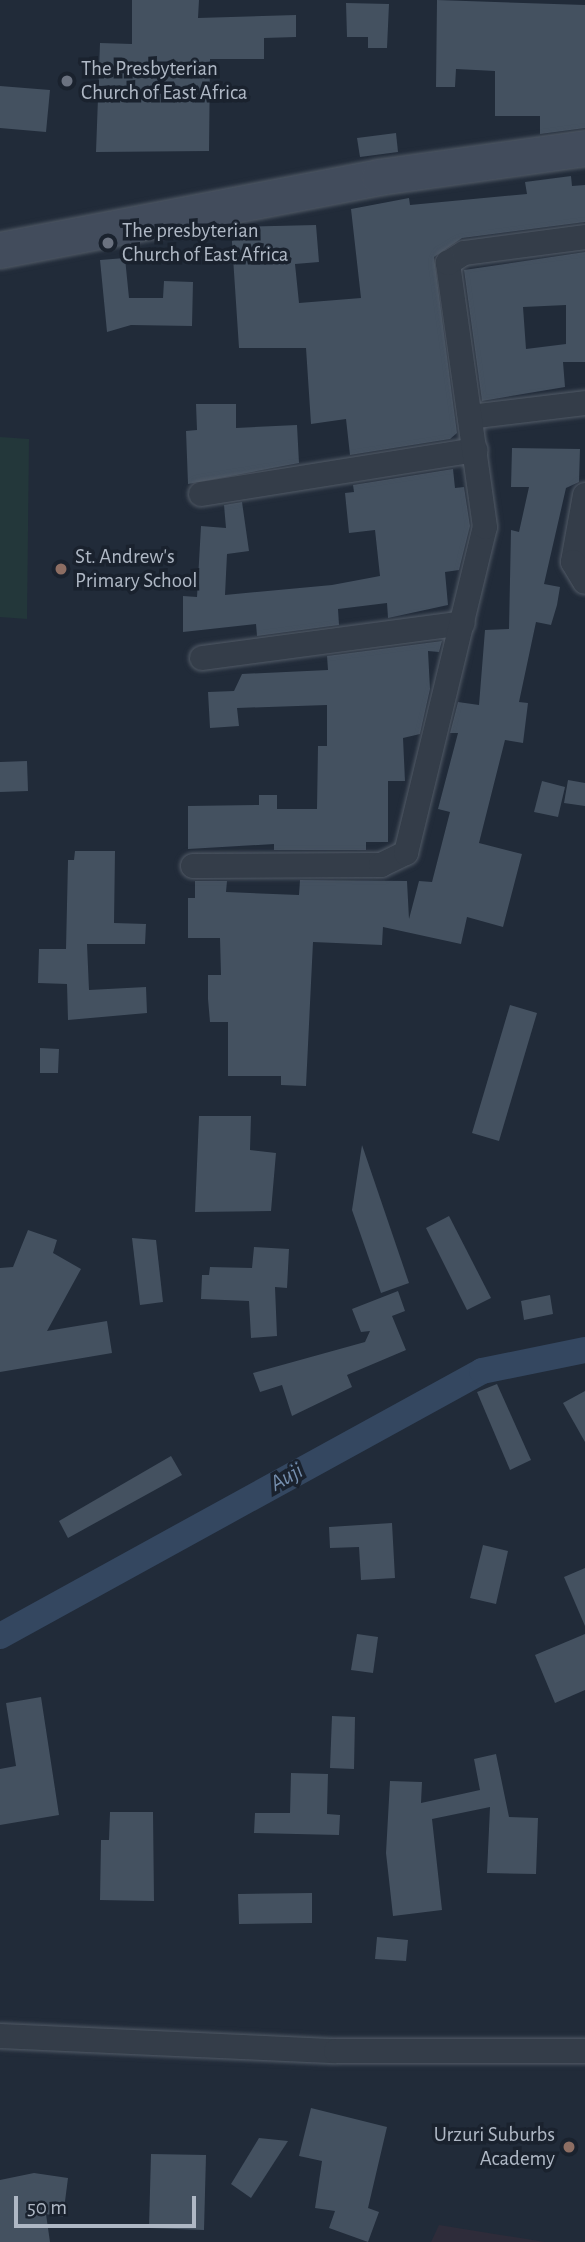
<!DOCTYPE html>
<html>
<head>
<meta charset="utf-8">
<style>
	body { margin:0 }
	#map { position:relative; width:585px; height:2242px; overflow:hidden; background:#212b39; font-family:"Alegreya Sans",sans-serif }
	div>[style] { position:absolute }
	.medical>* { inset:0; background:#2e2c3a }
	.green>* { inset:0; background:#23373a }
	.canal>* { height:26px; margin:-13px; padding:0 13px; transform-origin:13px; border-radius:13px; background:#344760 }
	.building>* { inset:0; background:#445160 }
	.roads { filter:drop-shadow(0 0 2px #525b67) drop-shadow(0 0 2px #525b67) }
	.street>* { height:24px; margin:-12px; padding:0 12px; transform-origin:12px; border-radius:12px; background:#343d49 }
	.secondary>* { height:35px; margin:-17.5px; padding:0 17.5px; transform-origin:17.5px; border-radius:17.5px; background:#424c5c }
	.dots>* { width:19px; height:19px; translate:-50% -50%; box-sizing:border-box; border:4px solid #1a222e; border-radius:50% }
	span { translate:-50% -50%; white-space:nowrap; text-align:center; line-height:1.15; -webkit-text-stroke:7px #1a222e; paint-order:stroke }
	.poi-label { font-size:21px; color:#afb8c5 }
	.left { translate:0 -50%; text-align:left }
	.right { translate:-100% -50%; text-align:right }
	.water-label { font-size:23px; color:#768fae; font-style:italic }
	.scale { position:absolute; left:14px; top:2196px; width:182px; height:32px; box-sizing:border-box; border:4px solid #afb8c5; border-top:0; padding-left:9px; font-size:21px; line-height:24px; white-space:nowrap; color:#afb8c5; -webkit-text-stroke:5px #1a222e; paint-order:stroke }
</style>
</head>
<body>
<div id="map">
	<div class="medical">
		<i style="clip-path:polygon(439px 2225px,545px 2242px,431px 2242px)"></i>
	</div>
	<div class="green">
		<i style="clip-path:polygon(0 437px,29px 439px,27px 619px,0 617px)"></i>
	</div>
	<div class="canal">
		<i style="left:0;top:1636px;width:550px;rotate:-28.8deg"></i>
		<i style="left:482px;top:1371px;width:105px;rotate:-11.5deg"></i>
	</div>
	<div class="building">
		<i style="clip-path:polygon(132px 0,199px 0,198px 18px,296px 15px,296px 37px,264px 38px,264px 59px,210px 59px,209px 151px,96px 152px,100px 43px,132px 44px)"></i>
		<i style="clip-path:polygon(437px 0,585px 5px,585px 128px,540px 134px,540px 116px,495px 116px,495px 71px,456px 69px,455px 87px,436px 87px)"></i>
		<i style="clip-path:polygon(346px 3px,389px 4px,387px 48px,368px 48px,368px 37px,347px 37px)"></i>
		<i style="clip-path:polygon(0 86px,50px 90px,46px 132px,0 128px)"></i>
		<i style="clip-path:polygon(396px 133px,398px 152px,360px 157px,357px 138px)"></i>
		<i style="clip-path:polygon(571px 176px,572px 186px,585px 185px,585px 222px,462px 238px,434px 257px,457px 433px,450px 439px,350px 455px,346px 419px,311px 424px,306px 348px,239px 348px,231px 227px,316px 225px,319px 262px,295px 264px,299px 303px,361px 298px,351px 209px,409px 198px,410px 205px,527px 194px,525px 182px)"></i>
		<i style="clip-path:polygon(evenodd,585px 252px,585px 362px,563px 362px,565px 387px,482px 401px,464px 270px,585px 252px,566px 305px,566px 344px,526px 349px,523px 307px,566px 305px)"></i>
		<i style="clip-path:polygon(125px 258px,129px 298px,163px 298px,164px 281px,193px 282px,192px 326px,131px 325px,107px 332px,100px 260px)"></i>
		<i style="clip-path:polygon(196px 404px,236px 404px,236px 428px,297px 425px,299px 463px,188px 484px,186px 431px,197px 430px)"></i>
		<i style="clip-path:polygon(512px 448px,580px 449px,579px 482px,566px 488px,544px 584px,560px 587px,557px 605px,551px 625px,536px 622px,519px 702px,528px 703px,523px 743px,505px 740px,479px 843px,522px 854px,503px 927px,467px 917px,461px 944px,383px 927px,382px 945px,313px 942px,306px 1086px,281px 1085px,281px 1076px,228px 1076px,228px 1022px,210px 1022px,208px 999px,208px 975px,221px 975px,220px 938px,188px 938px,188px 898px,195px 898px,195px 881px,227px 881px,226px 892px,299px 895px,300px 880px,407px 881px,409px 919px,419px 881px,432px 882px,450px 812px,438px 809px,458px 733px,450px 733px,458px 702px,479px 705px,485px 630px,509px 629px,511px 530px,519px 532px,529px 487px,511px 487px)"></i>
		<i style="clip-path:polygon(453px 469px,455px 488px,464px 487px,470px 526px,459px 570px,445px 572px,448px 605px,388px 618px,387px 603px,338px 609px,339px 625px,257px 636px,256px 624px,183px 632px,183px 596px,197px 597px,201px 526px,226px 528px,224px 505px,242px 502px,249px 551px,227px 554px,225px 595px,332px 585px,380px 576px,375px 530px,349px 533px,345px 493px,354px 492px,353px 485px)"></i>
		<i style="clip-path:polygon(442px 641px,439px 652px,428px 651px,430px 689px,420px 734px,403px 738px,405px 781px,388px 781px,388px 842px,366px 842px,366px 850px,274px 850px,274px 844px,188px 849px,188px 806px,259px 805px,259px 795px,277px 795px,277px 809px,317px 809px,318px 746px,327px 746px,327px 705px,237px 708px,239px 726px,210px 728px,208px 692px,234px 691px,242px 674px,328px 670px,327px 656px)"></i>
		<i style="clip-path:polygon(27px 761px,28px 791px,0 792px,0 762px)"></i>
		<i style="clip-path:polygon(568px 780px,585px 783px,585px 806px,564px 803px)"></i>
		<i style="clip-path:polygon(542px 781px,565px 787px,558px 817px,534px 812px)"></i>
		<i style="clip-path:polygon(75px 851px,115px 851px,114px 923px,146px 924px,145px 944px,87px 944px,89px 990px,146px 987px,147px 1013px,68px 1020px,67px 984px,38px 983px,39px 949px,66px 949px,68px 860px,74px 860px)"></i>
		<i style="clip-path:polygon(510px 1005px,537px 1013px,499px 1141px,472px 1133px)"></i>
		<i style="clip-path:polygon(40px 1048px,59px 1049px,58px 1073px,40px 1073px)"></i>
		<i style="clip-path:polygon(199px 1116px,251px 1116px,250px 1150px,276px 1153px,271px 1211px,195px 1212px)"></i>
		<i style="clip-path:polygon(362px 1145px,409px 1283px,381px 1293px,352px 1210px)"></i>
		<i style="clip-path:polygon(449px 1216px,491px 1298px,467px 1310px,426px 1228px)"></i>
		<i style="clip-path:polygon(28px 1230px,57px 1240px,53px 1253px,81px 1269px,47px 1331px,107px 1321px,112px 1353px,0 1372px,0 1268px,13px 1267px)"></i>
		<i style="clip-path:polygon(132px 1238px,156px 1240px,163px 1302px,140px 1305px)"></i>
		<i style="clip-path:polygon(254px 1247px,289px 1249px,287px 1288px,275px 1287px,277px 1336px,251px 1338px,249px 1301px,201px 1299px,202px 1275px,209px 1275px,210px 1267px,252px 1268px)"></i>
		<i style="clip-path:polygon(398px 1291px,405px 1311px,392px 1316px,406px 1350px,347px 1375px,352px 1387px,292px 1416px,282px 1385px,260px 1392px,253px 1373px,365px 1342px,370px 1331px,361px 1332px,352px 1309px)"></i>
		<i style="clip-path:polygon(550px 1295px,553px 1314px,524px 1320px,521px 1301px)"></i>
		<i style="clip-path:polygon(497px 1384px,531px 1460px,510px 1470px,477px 1392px)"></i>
		<i style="clip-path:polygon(585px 1391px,585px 1442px,563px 1403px)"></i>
		<i style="clip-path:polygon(171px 1456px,182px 1475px,68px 1538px,59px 1521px)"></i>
		<i style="clip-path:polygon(392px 1523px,395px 1578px,361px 1580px,359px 1547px,330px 1548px,329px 1527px)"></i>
		<i style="clip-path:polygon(483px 1545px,508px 1551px,496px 1604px,470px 1598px)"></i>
		<i style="clip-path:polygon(585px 1568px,585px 1626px,564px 1577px)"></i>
		<i style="clip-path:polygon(357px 1634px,378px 1637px,373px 1673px,351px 1670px)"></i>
		<i style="clip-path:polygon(585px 1634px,585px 1690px,555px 1703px,535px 1655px)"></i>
		<i style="clip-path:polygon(41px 1697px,59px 1815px,0 1825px,0 1769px,16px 1766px,6px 1703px)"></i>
		<i style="clip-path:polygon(332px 1716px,355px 1717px,354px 1769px,330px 1768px)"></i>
		<i style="clip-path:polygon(496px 1754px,509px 1817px,538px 1818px,536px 1874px,487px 1873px,490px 1807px,432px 1819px,442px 1910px,393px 1916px,386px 1853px,390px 1781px,422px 1782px,421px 1803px,480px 1790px,474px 1759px)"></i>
		<i style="clip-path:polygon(291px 1773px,328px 1774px,327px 1814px,340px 1815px,339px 1835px,254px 1833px,255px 1813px,290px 1813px)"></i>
		<i style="clip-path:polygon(110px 1812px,153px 1812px,154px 1901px,100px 1900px,101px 1840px,109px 1840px)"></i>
		<i style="clip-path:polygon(312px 1893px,312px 1923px,239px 1924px,238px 1894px)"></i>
		<i style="clip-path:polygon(377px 1937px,408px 1940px,406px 1961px,375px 1959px)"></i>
		<i style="clip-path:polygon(311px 2108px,387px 2127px,368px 2208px,379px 2212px,368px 2242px,329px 2228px,335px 2211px,315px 2208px,322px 2161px,299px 2156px)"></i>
		<i style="clip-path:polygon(259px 2138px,288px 2141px,251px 2198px,231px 2184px)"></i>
		<i style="clip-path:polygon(151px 2154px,206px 2155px,204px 2230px,149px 2228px)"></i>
		<i style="clip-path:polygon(34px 2173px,68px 2178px,63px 2217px,46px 2214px,50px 2242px,0 2242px,0 2180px)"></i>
	</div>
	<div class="roads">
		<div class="street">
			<i style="left:470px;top:417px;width:116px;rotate:-6.9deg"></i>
			<i style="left:201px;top:494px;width:278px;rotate:-9.1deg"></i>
			<i style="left:585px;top:495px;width:68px;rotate:100.2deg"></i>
			<i style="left:573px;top:562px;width:23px;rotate:59deg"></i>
			<i style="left:202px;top:658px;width:263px;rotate:-7.6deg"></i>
			<i style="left:193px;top:866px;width:188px;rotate:-0.3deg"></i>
			<i style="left:381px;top:865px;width:28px;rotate:-26deg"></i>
			<i style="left:406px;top:853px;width:335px;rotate:-76.4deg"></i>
			<i style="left:485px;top:527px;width:267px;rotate:-98deg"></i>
			<i style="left:448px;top:263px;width:19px;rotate:-32deg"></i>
			<i style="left:464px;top:253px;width:122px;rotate:-7.5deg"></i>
			<i style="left:0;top:2036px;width:336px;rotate:2.6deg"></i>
			<i style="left:336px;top:2051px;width:249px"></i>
		</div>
		<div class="secondary">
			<i style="left:0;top:250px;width:386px;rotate:-10.9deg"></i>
			<i style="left:379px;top:177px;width:208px;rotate:-8deg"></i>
		</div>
	</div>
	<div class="dots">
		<i style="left:67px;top:81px;background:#6b7280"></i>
		<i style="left:108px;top:243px;background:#6b7280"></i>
		<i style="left:61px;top:569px;background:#8d6e63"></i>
		<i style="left:569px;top:2147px;background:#8d6e63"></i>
	</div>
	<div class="poi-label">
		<span class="left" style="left:81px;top:81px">The Presbyterian<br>Church of East Africa</span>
		<span class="left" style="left:122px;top:243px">The presbyterian<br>Church of East Africa</span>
		<span class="left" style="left:75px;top:569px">St. Andrew's<br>Primary School</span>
		<span class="right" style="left:555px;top:2147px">Urzuri Suburbs<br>Academy</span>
	</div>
	<div class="water-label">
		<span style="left:287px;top:1478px;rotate:-29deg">Auji</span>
	</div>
	<div class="scale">50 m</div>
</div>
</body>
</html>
